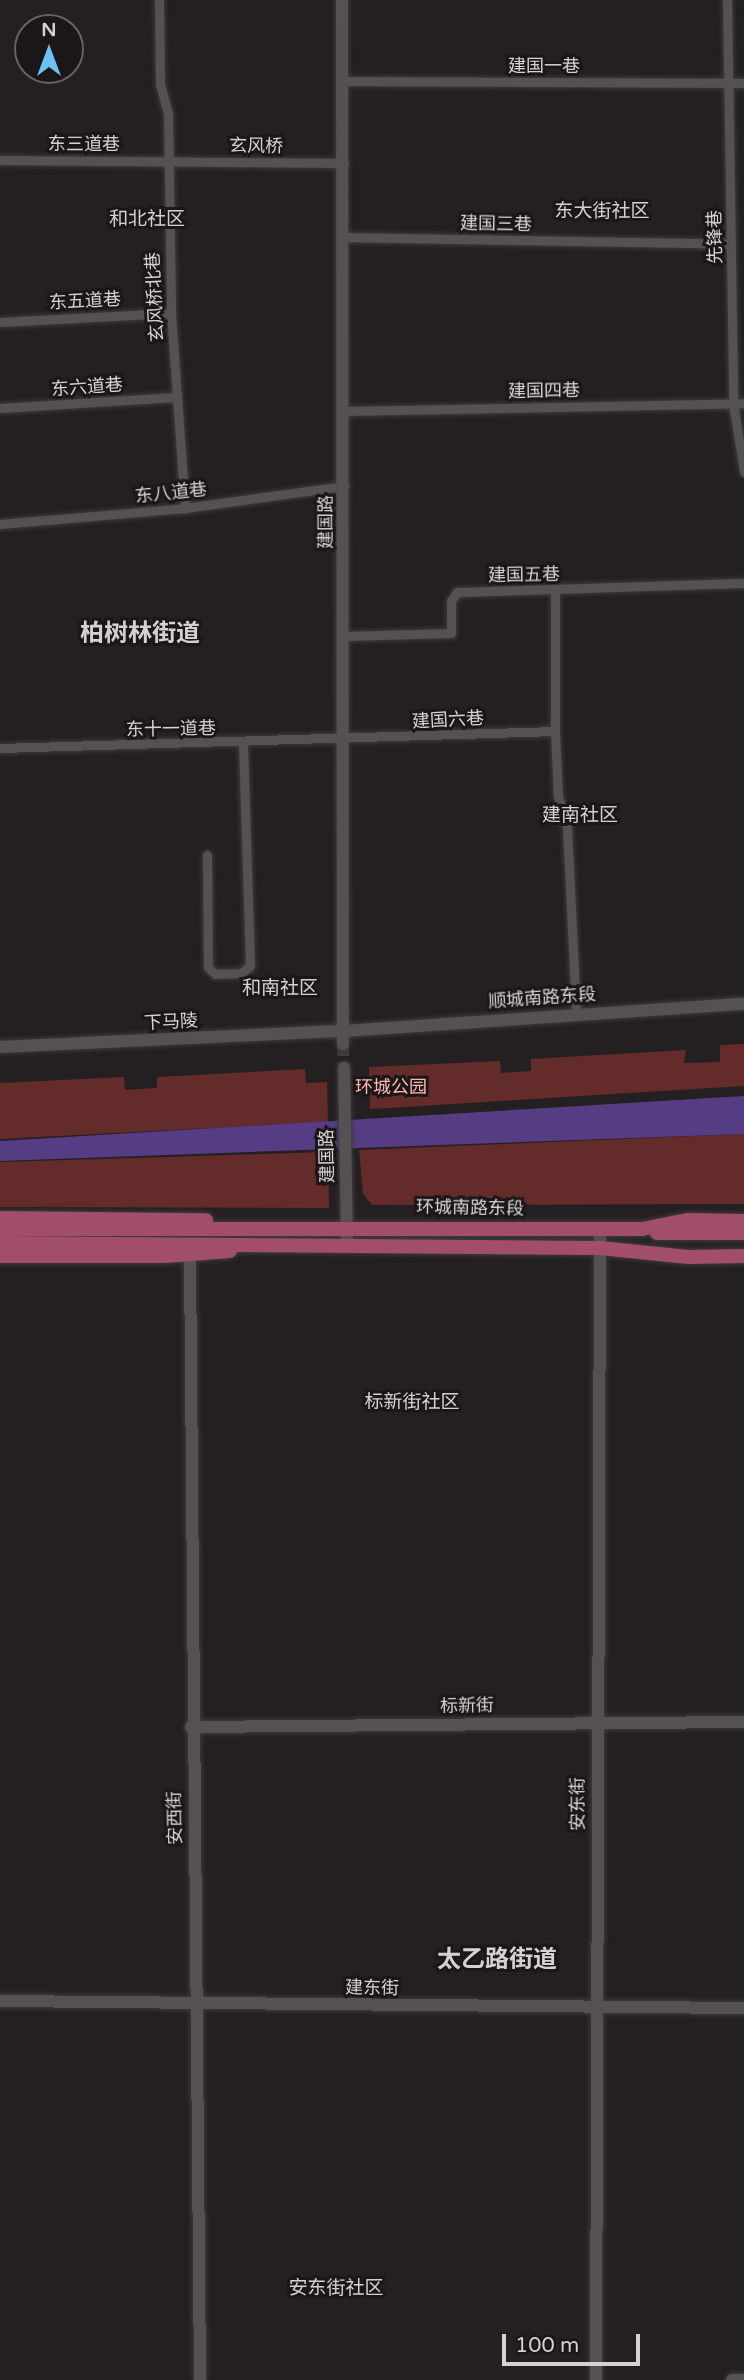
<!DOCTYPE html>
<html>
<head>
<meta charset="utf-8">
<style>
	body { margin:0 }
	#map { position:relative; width:744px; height:2380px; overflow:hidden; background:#242022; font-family:"Varela Round","Noto Sans SC",sans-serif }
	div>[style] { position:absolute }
	.green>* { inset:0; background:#632b29 }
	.water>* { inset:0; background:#563d83 }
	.secondary-tunnel>* { height:12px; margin-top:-6px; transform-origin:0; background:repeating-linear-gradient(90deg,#3e3b3d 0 12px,transparent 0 18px) }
	.roads { filter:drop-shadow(0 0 2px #3d3a3c) drop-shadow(0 0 2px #3d3a3c) }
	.street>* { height:9px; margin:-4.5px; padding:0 4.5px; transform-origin:4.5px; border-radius:4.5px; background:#555053 }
	.secondary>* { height:12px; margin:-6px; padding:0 6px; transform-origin:6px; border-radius:6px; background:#555053 }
	.primary>* { height:14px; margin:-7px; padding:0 7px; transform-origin:7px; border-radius:7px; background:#a34d6c }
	span { translate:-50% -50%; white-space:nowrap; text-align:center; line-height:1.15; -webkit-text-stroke:6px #1b1719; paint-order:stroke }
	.street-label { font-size:18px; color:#d4d2d3 }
	.park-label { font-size:18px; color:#ffb6b0 }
	.neighbourhood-label { font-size:19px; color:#d6d0d3 }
	.district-label { font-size:24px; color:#d6d0d3; font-weight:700 }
	.north { position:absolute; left:14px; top:14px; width:70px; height:70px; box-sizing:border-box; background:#1b1719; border:2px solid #656263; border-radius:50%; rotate:0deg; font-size:19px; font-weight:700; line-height:28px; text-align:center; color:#d4d2d3 }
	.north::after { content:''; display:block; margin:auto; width:24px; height:32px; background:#6ac3f1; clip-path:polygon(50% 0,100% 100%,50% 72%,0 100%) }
	.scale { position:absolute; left:502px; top:2334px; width:138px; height:32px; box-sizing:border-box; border:4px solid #d4d2d3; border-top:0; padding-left:9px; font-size:21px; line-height:24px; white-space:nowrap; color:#d4d2d3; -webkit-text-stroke:5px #1b1719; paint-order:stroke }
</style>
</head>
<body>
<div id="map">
	<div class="green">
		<i style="clip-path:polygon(744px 1044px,744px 1086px,370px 1109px,369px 1067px,500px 1061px,501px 1073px,531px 1071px,531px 1059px,686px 1050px,684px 1063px,720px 1062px,720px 1045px)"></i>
		<i style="clip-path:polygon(305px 1069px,306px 1083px,327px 1082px,328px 1122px,0 1139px,0 1083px,124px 1077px,125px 1090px,157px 1088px,157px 1077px)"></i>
		<i style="clip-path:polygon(744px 1134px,744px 1204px,372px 1205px,363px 1194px,359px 1150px)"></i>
		<i style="clip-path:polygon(328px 1152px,329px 1208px,0 1207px,0 1162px)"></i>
	</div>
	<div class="water">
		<i style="clip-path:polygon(744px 1096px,744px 1134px,0 1161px,0 1141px)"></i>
	</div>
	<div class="secondary-tunnel">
		<i style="left:343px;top:1044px;width:24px;rotate:88deg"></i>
	</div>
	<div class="roads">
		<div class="street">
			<i style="left:159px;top:0;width:84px;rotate:89.3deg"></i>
			<i style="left:160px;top:84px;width:31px;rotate:75deg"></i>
			<i style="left:168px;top:114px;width:199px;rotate:89.1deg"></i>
			<i style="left:171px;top:313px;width:196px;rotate:85.9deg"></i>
			<i style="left:727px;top:0;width:403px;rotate:89.1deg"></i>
			<i style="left:733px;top:403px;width:70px;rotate:80.9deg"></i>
			<i style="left:344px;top:81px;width:400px;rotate:0.3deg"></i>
			<i style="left:0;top:160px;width:344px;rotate:0.5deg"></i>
			<i style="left:344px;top:237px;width:387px;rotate:1deg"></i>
			<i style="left:0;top:322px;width:171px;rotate:-3deg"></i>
			<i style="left:0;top:408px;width:176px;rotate:-3.6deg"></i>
			<i style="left:344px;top:411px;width:400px;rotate:-1.1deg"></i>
			<i style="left:0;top:524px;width:186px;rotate:-4.9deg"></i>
			<i style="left:185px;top:508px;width:161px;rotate:-7.9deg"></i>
			<i style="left:555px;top:591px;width:140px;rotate:90deg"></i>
			<i style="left:555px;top:731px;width:65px;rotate:87.4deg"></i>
			<i style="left:558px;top:796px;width:32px;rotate:74deg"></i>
			<i style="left:567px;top:827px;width:186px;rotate:87.2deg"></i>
			<i style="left:344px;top:636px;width:107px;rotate:-1.6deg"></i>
			<i style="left:451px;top:633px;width:32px;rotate:-90deg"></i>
			<i style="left:451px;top:601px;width:11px;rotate:-56deg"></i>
			<i style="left:457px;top:592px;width:287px;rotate:-1.8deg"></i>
			<i style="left:0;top:748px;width:555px;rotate:-1.75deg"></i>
			<i style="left:207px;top:855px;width:112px;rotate:89.5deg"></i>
			<i style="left:208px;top:967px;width:10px;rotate:45deg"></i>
			<i style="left:215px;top:974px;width:26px;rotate:-2deg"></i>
			<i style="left:241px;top:973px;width:11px;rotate:-38deg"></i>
			<i style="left:250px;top:966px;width:223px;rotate:-91.8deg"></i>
		</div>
		<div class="secondary">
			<i style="left:342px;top:0;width:1044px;rotate:89.95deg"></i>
			<i style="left:0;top:1047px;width:343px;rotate:-2.7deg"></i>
			<i style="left:343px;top:1031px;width:402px;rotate:-3.9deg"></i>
			<i style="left:344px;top:1068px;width:176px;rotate:89deg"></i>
			<i style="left:190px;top:1256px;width:1124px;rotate:89.49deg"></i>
			<i style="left:191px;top:1727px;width:553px;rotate:-0.52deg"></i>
			<i style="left:0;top:2001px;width:744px;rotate:0.54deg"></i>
			<i style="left:596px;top:2380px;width:1152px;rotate:-89.8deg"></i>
			<i style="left:732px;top:2380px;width:12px"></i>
		</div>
		<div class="primary">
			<i style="left:0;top:1218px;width:206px;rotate:0.6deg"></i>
			<i style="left:0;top:1229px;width:642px"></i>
			<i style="left:642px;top:1229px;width:47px;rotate:-11.1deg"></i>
			<i style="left:688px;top:1220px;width:56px;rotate:1deg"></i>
			<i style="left:657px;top:1233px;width:87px"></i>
			<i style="left:0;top:1243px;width:600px;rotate:0.48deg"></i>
			<i style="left:600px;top:1248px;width:89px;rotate:5.8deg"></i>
			<i style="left:689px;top:1257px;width:55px;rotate:-1deg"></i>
			<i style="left:0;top:1256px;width:165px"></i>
			<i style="left:165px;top:1256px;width:65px;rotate:-4.4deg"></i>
		</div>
	</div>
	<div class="street-label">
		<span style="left:544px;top:66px">建国一巷</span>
		<span style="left:84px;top:144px">东三道巷</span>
		<span style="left:256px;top:146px;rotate:1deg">玄风桥</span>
		<span style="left:496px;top:224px;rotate:1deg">建国三巷</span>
		<span style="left:715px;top:237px;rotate:-91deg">先锋巷</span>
		<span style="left:155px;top:297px;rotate:-93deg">玄风桥北巷</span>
		<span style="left:85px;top:301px;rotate:-3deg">东五道巷</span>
		<span style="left:87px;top:387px;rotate:-4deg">东六道巷</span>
		<span style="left:544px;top:391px;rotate:-1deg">建国四巷</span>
		<span style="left:171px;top:493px;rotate:-6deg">东八道巷</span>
		<span style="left:326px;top:522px;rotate:-90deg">建国路</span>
		<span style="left:524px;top:575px;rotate:-1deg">建国五巷</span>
		<span style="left:448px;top:720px;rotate:-3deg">建国六巷</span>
		<span style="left:171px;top:729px;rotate:-1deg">东十一道巷</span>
		<span style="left:542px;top:998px;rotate:-4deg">顺城南路东段</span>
		<span style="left:171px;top:1022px;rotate:-3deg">下马陵</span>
		<span style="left:327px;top:1156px;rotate:-91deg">建国路</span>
		<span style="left:470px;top:1208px;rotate:1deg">环城南路东段</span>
		<span style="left:467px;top:1706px;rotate:-1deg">标新街</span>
		<span style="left:578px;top:1804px;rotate:-90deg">安东街</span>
		<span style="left:175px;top:1818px;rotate:-91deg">安西街</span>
		<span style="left:372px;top:1988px;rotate:1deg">建东街</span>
	</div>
	<div class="park-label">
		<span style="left:391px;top:1087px">环城公园</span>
	</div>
	<div class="neighbourhood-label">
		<span style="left:602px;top:212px">东大街社区</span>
		<span style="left:147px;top:220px">和北社区</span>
		<span style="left:580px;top:816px">建南社区</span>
		<span style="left:280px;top:989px">和南社区</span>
		<span style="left:412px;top:1403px">标新街社区</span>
		<span style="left:336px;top:2289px">安东街社区</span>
	</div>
	<div class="district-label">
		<span style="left:140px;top:634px">柏树林街道</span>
		<span style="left:497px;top:1960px">太乙路街道</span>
	</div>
	<div class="north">N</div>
	<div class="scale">100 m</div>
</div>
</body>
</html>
